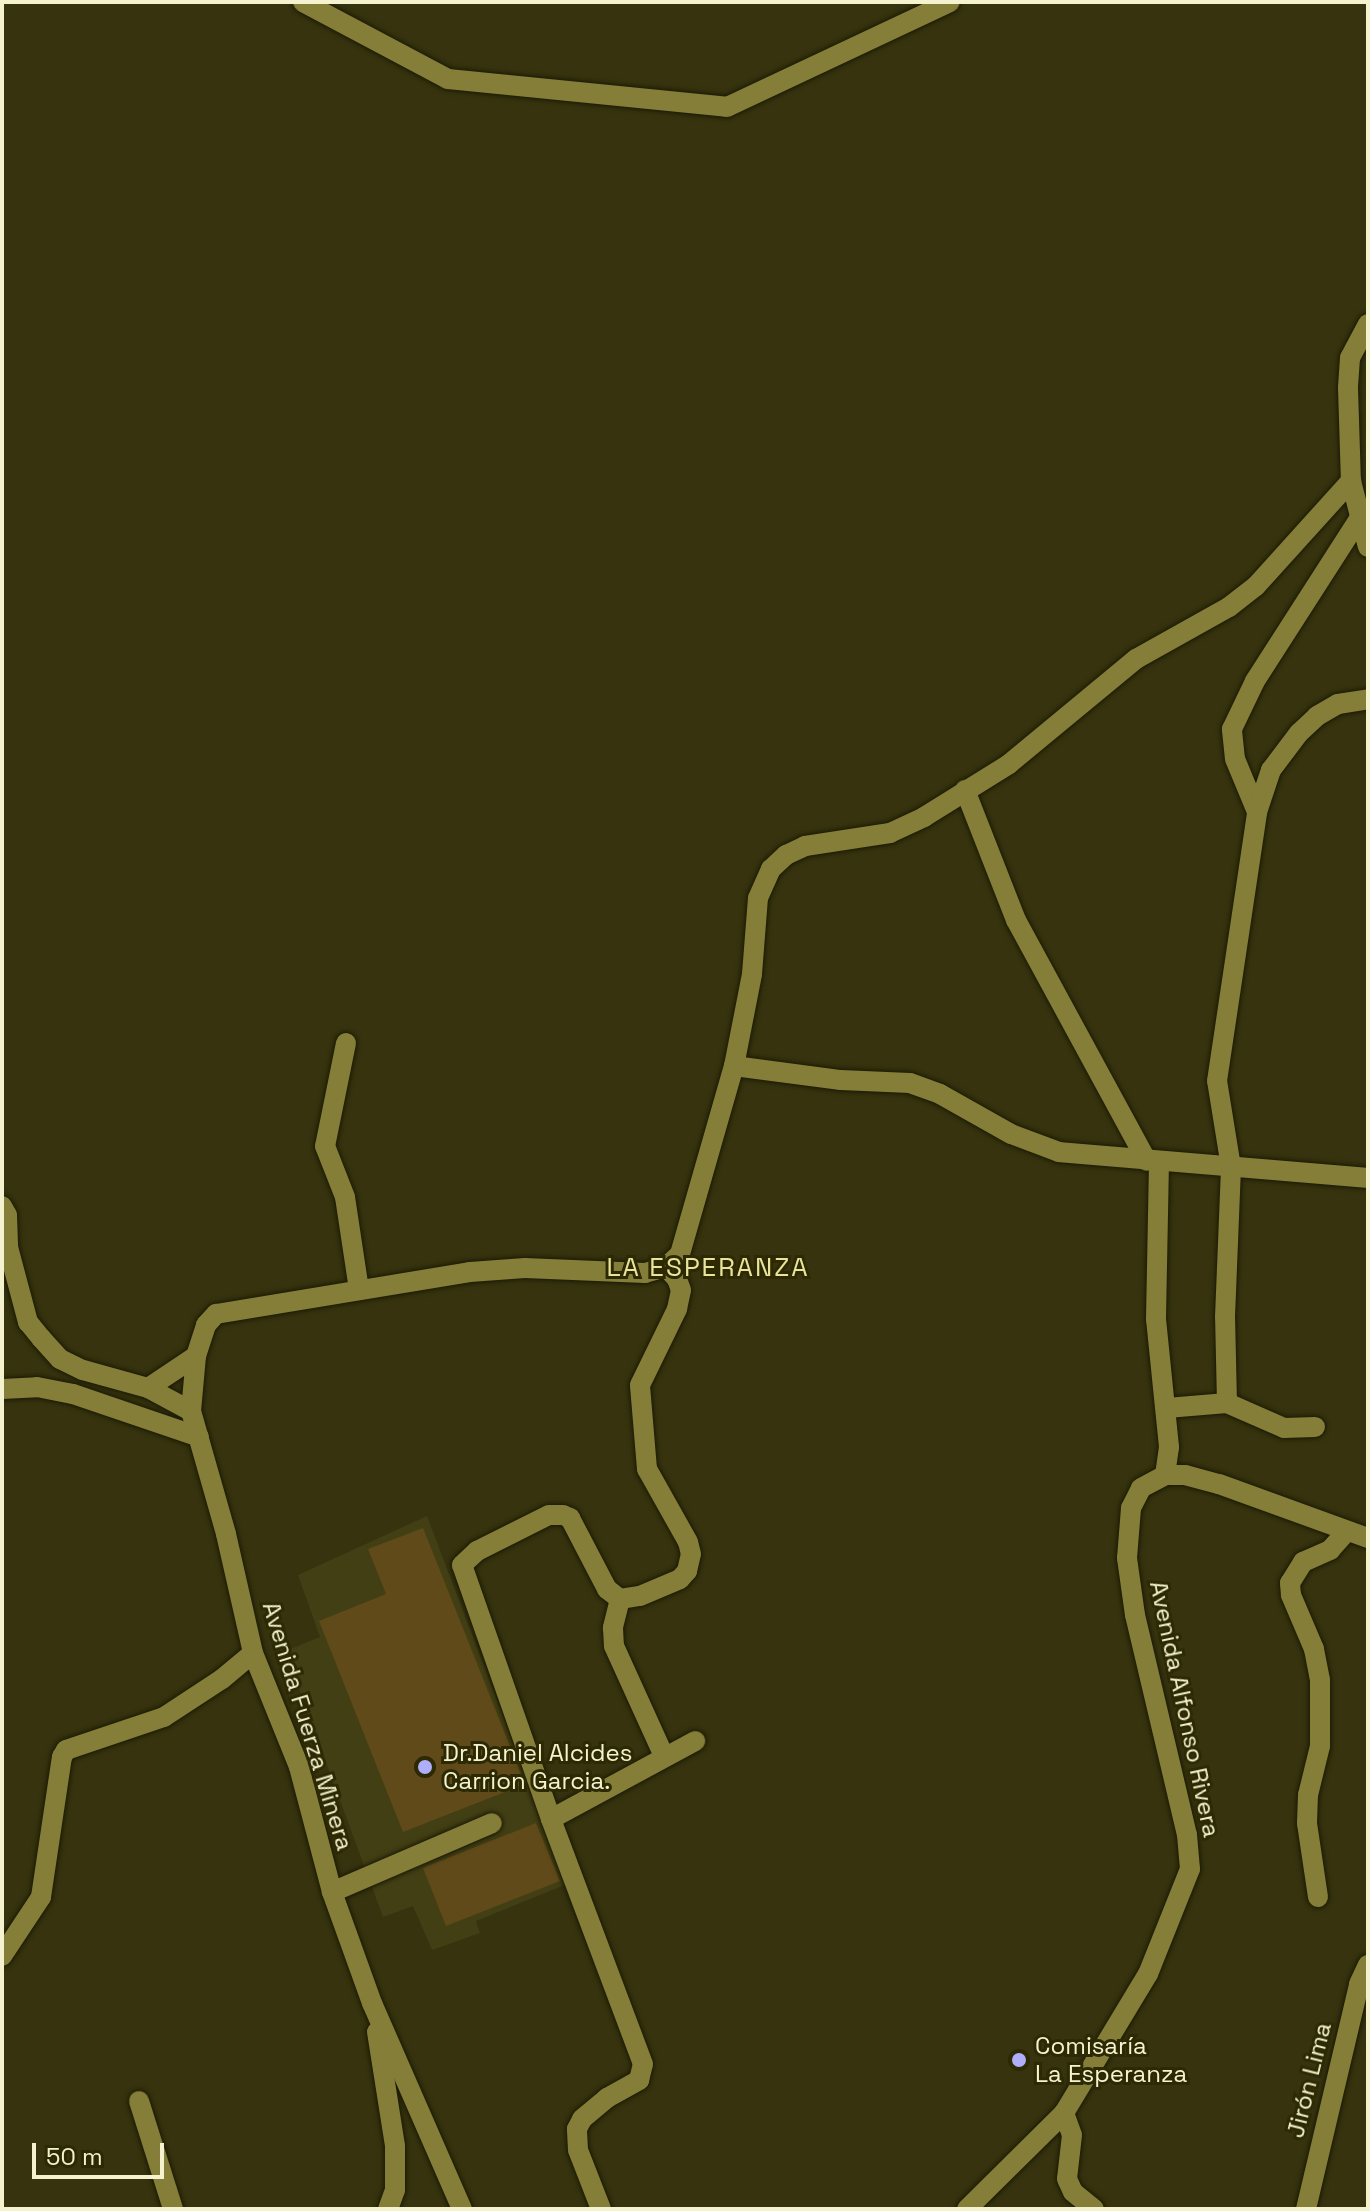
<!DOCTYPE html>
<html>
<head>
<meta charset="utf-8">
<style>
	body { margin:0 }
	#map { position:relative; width:1370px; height:2211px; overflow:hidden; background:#36330e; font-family:"Space Grotesk",sans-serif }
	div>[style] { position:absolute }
	.built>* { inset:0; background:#423f14 }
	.building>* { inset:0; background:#604a19 }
	.roads { filter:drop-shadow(0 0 2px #1c1a05) drop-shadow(0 0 2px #1c1a05) }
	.minor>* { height:20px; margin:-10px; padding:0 10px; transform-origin:10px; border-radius:10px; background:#847e38 }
	.dots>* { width:22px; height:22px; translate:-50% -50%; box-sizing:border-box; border:4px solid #2c2903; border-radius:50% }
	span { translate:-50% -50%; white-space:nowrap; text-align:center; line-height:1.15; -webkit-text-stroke:6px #2c2903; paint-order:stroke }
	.street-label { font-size:24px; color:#f4f2cf }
	.poi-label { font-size:24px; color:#f4f2cf }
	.left { translate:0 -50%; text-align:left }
	.neighbourhood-label { font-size:26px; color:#e9e39c; letter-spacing:2px }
	.frame { position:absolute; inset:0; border:4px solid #f4f2cf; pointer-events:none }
	.scale { position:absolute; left:32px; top:2143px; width:132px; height:36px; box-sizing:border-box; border:4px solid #f4f2cf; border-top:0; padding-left:10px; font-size:24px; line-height:28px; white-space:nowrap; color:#f4f2cf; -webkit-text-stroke:6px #2c2903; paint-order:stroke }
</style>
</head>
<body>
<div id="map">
	<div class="built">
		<i style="clip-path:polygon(427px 1516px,567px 1884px,476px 1921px,480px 1933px,432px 1950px,413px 1906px,383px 1917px,285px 1651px,320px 1637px,298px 1575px)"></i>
	</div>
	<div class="building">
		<i style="clip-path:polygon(423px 1528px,525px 1784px,403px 1832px,319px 1621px,386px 1594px,368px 1549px)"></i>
		<i style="clip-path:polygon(536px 1823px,560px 1881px,446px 1926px,423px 1868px)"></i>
	</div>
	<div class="roads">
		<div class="minor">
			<i style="left:303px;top:2px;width:164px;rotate:28deg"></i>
			<i style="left:448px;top:79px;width:280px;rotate:5.7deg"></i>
			<i style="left:727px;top:107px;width:246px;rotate:-25.2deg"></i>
			<i style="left:1368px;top:324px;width:38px;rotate:118deg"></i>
			<i style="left:1350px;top:358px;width:30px;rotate:94deg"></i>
			<i style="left:1348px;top:388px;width:93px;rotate:88.2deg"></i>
			<i style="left:1351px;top:481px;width:68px;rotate:75.6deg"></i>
			<i style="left:965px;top:790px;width:140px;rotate:68.6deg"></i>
			<i style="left:1016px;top:920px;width:274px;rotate:61.5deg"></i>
			<i style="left:1257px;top:812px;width:57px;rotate:-112.5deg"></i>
			<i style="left:1235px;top:759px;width:30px;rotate:-96deg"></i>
			<i style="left:1232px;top:729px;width:53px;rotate:-64.4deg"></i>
			<i style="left:1255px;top:681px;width:196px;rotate:-57.3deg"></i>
			<i style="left:346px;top:1043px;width:105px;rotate:101.5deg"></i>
			<i style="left:325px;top:1146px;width:55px;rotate:68.6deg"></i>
			<i style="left:345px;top:1197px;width:94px;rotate:81.4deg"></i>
			<i style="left:734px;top:1066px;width:108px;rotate:7.5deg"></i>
			<i style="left:841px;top:1080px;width:69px;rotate:2.5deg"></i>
			<i style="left:910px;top:1083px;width:32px;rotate:20deg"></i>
			<i style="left:940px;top:1094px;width:81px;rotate:29.4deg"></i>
			<i style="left:1011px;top:1134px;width:51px;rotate:20.6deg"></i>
			<i style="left:1059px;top:1152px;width:310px;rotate:4.8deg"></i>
			<i style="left:1159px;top:1162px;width:157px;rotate:91.1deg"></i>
			<i style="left:1156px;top:1319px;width:129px;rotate:84.2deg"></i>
			<i style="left:1169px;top:1447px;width:28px;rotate:98deg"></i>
			<i style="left:2px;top:1206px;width:10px;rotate:61deg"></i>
			<i style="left:7px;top:1215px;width:32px;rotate:88deg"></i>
			<i style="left:8px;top:1247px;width:78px;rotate:75.1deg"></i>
			<i style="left:28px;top:1322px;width:21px;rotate:51deg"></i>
			<i style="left:41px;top:1338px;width:28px;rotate:48deg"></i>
			<i style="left:60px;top:1359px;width:25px;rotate:26deg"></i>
			<i style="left:83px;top:1370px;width:67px;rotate:15.5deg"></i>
			<i style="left:148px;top:1388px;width:49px;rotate:28.1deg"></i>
			<i style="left:191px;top:1411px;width:128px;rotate:74.1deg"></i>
			<i style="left:226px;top:1534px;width:122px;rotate:77.2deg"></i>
			<i style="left:253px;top:1653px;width:123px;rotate:68deg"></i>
			<i style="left:299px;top:1767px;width:129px;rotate:75.2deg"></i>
			<i style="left:332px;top:1892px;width:118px;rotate:70.2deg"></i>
			<i style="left:372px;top:2003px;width:225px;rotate:66.4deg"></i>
			<i style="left:148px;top:1388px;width:58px;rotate:-33.7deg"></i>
			<i style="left:2px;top:1389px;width:35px;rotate:-3deg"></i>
			<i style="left:37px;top:1387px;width:37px;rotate:11deg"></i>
			<i style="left:73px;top:1394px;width:133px;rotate:18.8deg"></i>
			<i style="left:1227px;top:1403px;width:86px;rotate:-91.3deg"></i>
			<i style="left:1225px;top:1317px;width:150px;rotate:-87.7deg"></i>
			<i style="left:1231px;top:1167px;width:87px;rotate:-99.2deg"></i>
			<i style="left:1217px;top:1081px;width:272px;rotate:-81.5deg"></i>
			<i style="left:1257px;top:812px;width:44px;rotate:-71.6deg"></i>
			<i style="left:1271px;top:770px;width:46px;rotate:-52.9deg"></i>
			<i style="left:1299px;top:733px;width:25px;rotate:-43deg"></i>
			<i style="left:1317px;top:716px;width:24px;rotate:-30deg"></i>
			<i style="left:1338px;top:704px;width:30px;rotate:-9deg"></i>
			<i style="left:1167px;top:1408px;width:60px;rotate:-4.8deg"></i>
			<i style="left:1227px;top:1403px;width:62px;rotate:23.7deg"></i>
			<i style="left:1284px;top:1428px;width:31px;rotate:-2deg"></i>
			<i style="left:191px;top:1411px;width:55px;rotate:-84.8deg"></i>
			<i style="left:196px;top:1356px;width:33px;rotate:-72deg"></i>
			<i style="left:206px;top:1325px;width:15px;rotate:-48deg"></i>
			<i style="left:216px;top:1314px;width:257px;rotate:-9.4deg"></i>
			<i style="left:470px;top:1272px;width:55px;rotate:-4.2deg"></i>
			<i style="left:525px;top:1268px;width:120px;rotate:2.4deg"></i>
			<i style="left:645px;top:1273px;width:22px;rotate:-16deg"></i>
			<i style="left:666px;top:1267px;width:19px;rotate:-43deg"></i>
			<i style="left:680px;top:1254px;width:196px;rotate:-74deg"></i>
			<i style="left:734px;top:1066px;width:94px;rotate:-78.9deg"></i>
			<i style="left:752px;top:974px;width:76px;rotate:-85.5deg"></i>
			<i style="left:758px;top:898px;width:32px;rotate:-66deg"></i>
			<i style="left:771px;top:869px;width:21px;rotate:-43deg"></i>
			<i style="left:786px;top:855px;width:21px;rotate:-25deg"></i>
			<i style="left:805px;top:846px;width:86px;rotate:-8.7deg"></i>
			<i style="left:890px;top:833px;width:38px;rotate:-25deg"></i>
			<i style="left:924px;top:817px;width:100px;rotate:-31.9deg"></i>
			<i style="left:1009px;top:764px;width:165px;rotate:-39.6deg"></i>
			<i style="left:1136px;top:659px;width:107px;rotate:-29.2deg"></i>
			<i style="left:1229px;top:607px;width:34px;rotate:-38deg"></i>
			<i style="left:1256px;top:586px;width:142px;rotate:-47.9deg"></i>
			<i style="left:620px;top:1599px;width:30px;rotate:104deg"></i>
			<i style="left:613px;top:1628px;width:18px;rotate:87deg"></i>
			<i style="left:614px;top:1646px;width:121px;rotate:65.6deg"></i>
			<i style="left:551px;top:1819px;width:164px;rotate:-28.4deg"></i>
			<i style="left:332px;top:1892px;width:174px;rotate:-23.3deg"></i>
			<i style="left:1318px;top:1897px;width:75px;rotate:-98.5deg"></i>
			<i style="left:1307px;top:1823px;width:28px;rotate:-88deg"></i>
			<i style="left:1308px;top:1795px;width:50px;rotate:-76.2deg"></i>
			<i style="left:1320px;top:1746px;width:66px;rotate:-90deg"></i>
			<i style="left:1320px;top:1680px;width:32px;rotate:-101deg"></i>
			<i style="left:1314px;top:1649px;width:59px;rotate:-113.1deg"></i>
			<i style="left:1291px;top:1595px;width:12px;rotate:-95deg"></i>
			<i style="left:1290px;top:1583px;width:25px;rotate:-58deg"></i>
			<i style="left:1303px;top:1562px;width:30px;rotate:-24deg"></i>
			<i style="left:1330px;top:1550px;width:24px;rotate:-48deg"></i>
			<i style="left:2px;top:1956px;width:71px;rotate:-56.5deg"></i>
			<i style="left:41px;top:1897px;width:142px;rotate:-81.5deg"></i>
			<i style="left:62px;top:1757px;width:8px;rotate:-60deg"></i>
			<i style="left:66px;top:1750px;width:103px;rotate:-18.6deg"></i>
			<i style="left:164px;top:1717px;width:69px;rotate:-33.2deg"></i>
			<i style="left:222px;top:1679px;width:40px;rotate:-40deg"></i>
			<i style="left:377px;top:2032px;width:115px;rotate:81deg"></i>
			<i style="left:395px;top:2146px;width:44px;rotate:90deg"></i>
			<i style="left:395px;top:2190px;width:20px;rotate:110deg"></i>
			<i style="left:139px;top:2101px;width:113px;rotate:72.5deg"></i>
			<i style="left:1064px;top:2113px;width:23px;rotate:70deg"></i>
			<i style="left:1072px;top:2135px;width:44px;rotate:96.5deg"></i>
			<i style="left:1067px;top:2179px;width:14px;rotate:65deg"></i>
			<i style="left:1073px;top:2192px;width:27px;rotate:39deg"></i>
			<i style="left:601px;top:2209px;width:63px;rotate:-111.3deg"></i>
			<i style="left:578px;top:2150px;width:21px;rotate:-93deg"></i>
			<i style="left:577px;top:2129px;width:11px;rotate:-63deg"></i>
			<i style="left:582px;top:2119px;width:33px;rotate:-40deg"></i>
			<i style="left:607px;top:2098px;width:37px;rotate:-29deg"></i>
			<i style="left:639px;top:2080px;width:16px;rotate:-76deg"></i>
			<i style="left:643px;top:2064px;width:262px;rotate:-110.6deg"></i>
			<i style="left:551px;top:1819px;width:269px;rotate:-109.3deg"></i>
			<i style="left:462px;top:1565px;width:21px;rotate:-43deg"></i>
			<i style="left:477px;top:1551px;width:80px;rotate:-26.6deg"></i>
			<i style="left:549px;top:1515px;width:14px"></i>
			<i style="left:563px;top:1515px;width:8px;rotate:23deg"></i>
			<i style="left:570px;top:1518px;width:80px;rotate:62.5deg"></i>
			<i style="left:607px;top:1589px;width:16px;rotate:38deg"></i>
			<i style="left:620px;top:1599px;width:20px;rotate:-9deg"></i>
			<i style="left:640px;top:1596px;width:43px;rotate:-23deg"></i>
			<i style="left:680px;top:1579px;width:11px;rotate:-49deg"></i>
			<i style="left:687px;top:1571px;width:17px;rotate:-77deg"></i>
			<i style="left:691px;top:1554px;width:12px;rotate:-104deg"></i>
			<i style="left:688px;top:1542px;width:84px;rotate:-119.3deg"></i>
			<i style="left:647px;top:1469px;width:84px;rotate:-94.8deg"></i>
			<i style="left:640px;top:1385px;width:85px;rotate:-64deg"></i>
			<i style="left:677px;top:1309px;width:19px;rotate:-78deg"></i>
			<i style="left:681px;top:1290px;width:12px;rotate:-110deg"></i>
			<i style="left:677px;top:1279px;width:16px;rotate:-133deg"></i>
			<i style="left:967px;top:2209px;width:136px;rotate:-44.7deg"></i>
			<i style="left:1064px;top:2113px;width:162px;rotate:-58.9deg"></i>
			<i style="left:1148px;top:1974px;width:113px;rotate:-68.2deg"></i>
			<i style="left:1190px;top:1869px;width:34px;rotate:-95deg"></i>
			<i style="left:1187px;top:1835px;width:226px;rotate:-103.3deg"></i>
			<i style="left:1135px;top:1615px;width:58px;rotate:-98deg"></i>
			<i style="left:1127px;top:1558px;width:50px;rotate:-85.4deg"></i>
			<i style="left:1131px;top:1508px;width:22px;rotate:-63deg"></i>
			<i style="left:1141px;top:1488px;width:27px;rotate:-28deg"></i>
			<i style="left:1165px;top:1475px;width:20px"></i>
			<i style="left:1185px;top:1475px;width:35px;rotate:15deg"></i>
			<i style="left:1219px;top:1484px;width:158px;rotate:19.9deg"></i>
			<i style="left:1306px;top:2209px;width:231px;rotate:-76.7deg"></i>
			<i style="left:1359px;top:1984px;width:21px;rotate:-65deg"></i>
		</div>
	</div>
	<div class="dots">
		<i style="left:425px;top:1767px;background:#afaefa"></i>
		<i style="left:1019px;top:2060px;background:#afaefa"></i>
	</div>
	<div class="street-label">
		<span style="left:1185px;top:1709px;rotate:78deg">Avenida Alfonso Rivera</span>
		<span style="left:308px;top:1726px;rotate:73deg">Avenida Fuerza Minera</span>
		<span style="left:1309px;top:2080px;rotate:-76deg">Jirón Lima</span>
	</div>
	<div class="poi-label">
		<span class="left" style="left:443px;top:1767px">Dr.Daniel Alcides<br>Carrion Garcia.</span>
		<span class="left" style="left:1035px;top:2060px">Comisaría<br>La Esperanza</span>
	</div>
	<div class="neighbourhood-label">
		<span style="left:708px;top:1268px">LA ESPERANZA</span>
	</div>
	<div class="frame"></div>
	<div class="scale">50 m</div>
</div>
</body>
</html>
